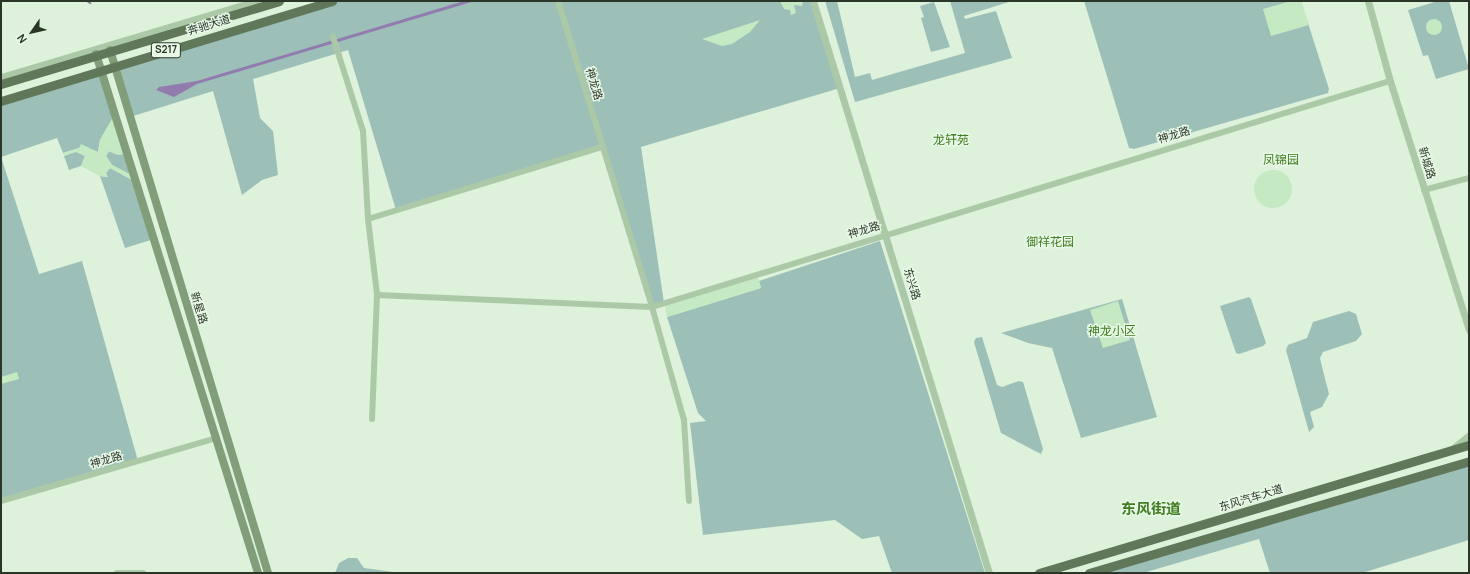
<!DOCTYPE html>
<html>
<head>
<meta charset="utf-8">
<style>
	body { margin:0 }
	#map { position:relative; width:1470px; height:574px; overflow:hidden; background:#ddf1db; font-family:Manrope,"Noto Sans SC",sans-serif }
	div>[style] { position:absolute }
	.green>* { inset:0; background:#9cc0b7 }
	.plaza>* { inset:0; background:#c4e9c3 }
	.round { border-radius:50% }
	.water>* { inset:0; background:#927bae }
	.stream>* { height:2px; margin:-1px; padding:0 1px; transform-origin:1px; border-radius:1px; background:#927bae }
	.minor>* { height:6px; margin:-3px; padding:0 3px; transform-origin:3px; border-radius:3px; background:#acc9a7 }
	.tertiary>* { height:7px; margin:-3.5px; padding:0 3.5px; transform-origin:3.5px; border-radius:3.5px; background:#acc9a7 }
	.secondary>* { height:8px; margin:-4px; padding:0 4px; transform-origin:4px; border-radius:4px; background:#819d79 }
	.primary>* { height:9px; margin:-4.5px; padding:0 4.5px; transform-origin:4.5px; border-radius:4.5px; background:#617759 }
	span { translate:-50% -50%; white-space:nowrap; text-align:center; line-height:1.15; -webkit-text-stroke:3px #e8f9e8; paint-order:stroke }
	.shield-label span { padding:1px 3px; background:#e8f9e8; border:1px solid; border-radius:3px; -webkit-text-stroke-width:0 }
	.shield-label { font-size:10px; color:#2c3628; font-weight:700 }
	.street-label { font-size:11px; color:#2c3628 }
	.neighbourhood-label { font-size:12px; color:#427d21 }
	.district-label { font-size:15px; color:#427d21; font-weight:700 }
	.frame { position:absolute; inset:0; border:2px solid #2c3628; pointer-events:none }
	.north { position:absolute; left:12px; top:12px; width:40px; height:40px; -webkit-text-stroke:3px #e8f9e8; paint-order:stroke; rotate:236deg; font-size:11px; font-weight:700; line-height:16px; text-align:center; color:#2c3628 }
	.north::after { content:''; display:block; margin:auto; width:14px; height:18px; background:#2c3628; clip-path:polygon(50% 0,100% 100%,50% 72%,0 100%) }
</style>
</head>
<body>
<div id="map">
	<div class="green">
		<i style="clip-path:polygon(332px 1px,813px 1px,840px 88px,641px 147px,664px 303px,652px 307px,602px 147px,396px 210px,348px 50px,253px 79px,260px 118px,273px 131px,278px 175px,262px 180px,242px 195px,213px 91px,130px 117px,114px 66px)"></i>
		<i style="clip-path:polygon(825px 1px,837px 1px,855px 77px,870px 73px,872px 80px,965px 53px,950px 1px,1012px 1px,964px 16px,965px 19px,996px 11px,1012px 58px,855px 102px)"></i>
		<i style="clip-path:polygon(1084px 1px,1301px 1px,1329px 89px,1328px 93px,1134px 149px,1129px 148px)"></i>
		<i style="clip-path:polygon(1438px 1px,1449px 1px,1469px 69px,1436px 79px,1428px 55px,1423px 56px,1408px 10px)"></i>
		<i style="clip-path:polygon(934px 2px,950px 47px,931px 52px,921px 18px,924px 17px,920px 6px)"></i>
		<i style="clip-path:polygon(101px 70px,115px 114px,100px 140px,98px 152px,79px 148px,63px 153px,57px 138px,1px 157px,39px 274px,82px 261px,138px 461px,1px 501px,1px 101px)"></i>
		<i style="clip-path:polygon(76px 151px,85px 156px,81px 166px,69px 170px,64px 156px)"></i>
		<i style="clip-path:polygon(109px 151px,115px 154px,127px 154px,135px 177px,112px 165px,106px 156px)"></i>
		<i style="clip-path:polygon(110px 168px,136px 182px,154px 239px,125px 248px,100px 176px,107px 177px,106px 173px)"></i>
		<i style="clip-path:polygon(880px 241px,985px 573px,892px 573px,879px 536px,862px 539px,835px 520px,703px 535px,690px 423px,706px 421px,698px 413px,667px 317px,761px 288px,759px 281px)"></i>
		<i style="clip-path:polygon(1249px 297px,1251px 299px,1266px 343px,1263px 346px,1239px 354px,1236px 353px,1220px 306px)"></i>
		<i style="clip-path:polygon(1122px 299px,1157px 417px,1081px 438px,1052px 348px,1028px 343px,1001px 333px)"></i>
		<i style="clip-path:polygon(1349px 311px,1356px 314px,1362px 334px,1356px 341px,1323px 352px,1320px 358px,1322px 367px,1329px 394px,1322px 407px,1310px 412px,1314px 427px,1309px 432px,1286px 350px,1288px 345px,1307px 338px,1313px 322px)"></i>
		<i style="clip-path:polygon(982px 337px,997px 385px,1002px 387px,1019px 381px,1023px 382px,1043px 449px,1041px 454px,1001px 433px,974px 342px,976px 338px)"></i>
		<i style="clip-path:polygon(1469px 461px,1469px 540px,1362px 573px,1270px 573px,1259px 539px,1143px 573px,1089px 573px)"></i>
		<i style="clip-path:polygon(348px 558px,357px 558px,364px 568px,401px 573px,335px 573px,339px 563px)"></i>
	</div>
	<div class="plaza">
		<i style="clip-path:polygon(780px 1px,803px 1px,802px 6px,794px 5px,796px 13px,791px 15px,790px 10px,784px 9px)"></i>
		<i style="clip-path:polygon(1291px 1px,1301px 1px,1309px 25px,1271px 36px,1263px 9px)"></i>
		<i class="round" style="left:1426px;top:19px;width:16px;height:16px"></i>
		<i style="clip-path:polygon(760px 20px,750px 32px,732px 44px,722px 46px,702px 39px)"></i>
		<i style="clip-path:polygon(115px 114px,127px 154px,118px 155px,109px 151px,106px 156px,112px 165px,135px 177px,136px 182px,110px 168px,106px 173px,108px 177px,100px 176px,81px 166px,85px 156px,76px 152px,64px 156px,63px 153px,79px 148px,81px 144px,98px 152px,100px 140px)"></i>
		<i class="round" style="left:1254px;top:170px;width:38px;height:38px"></i>
		<i style="clip-path:polygon(757px 274px,761px 288px,667px 317px,664px 303px)"></i>
		<i style="clip-path:polygon(1118px 301px,1130px 340px,1103px 348px,1090px 310px)"></i>
		<i style="clip-path:polygon(17px 372px,19px 379px,1px 384px,1px 377px)"></i>
	</div>
	<div class="water">
		<i style="clip-path:polygon(464px 1px,475px 1px,197px 84px,174px 97px,156px 90px,159px 87px,197px 81px)"></i>
	</div>
	<div class="stream">
		<i style="left:87px;top:1px;width:4px;rotate:34deg"></i>
	</div>
	<div class="minor">
		<i style="left:558px;top:1px;width:320px;rotate:72.9deg"></i>
		<i style="left:652px;top:307px;width:772px;rotate:-17.03deg"></i>
		<i style="left:333px;top:37px;width:99px;rotate:72.3deg"></i>
		<i style="left:363px;top:131px;width:88px;rotate:86.7deg"></i>
		<i style="left:368px;top:219px;width:245px;rotate:-17.1deg"></i>
		<i style="left:1424px;top:190px;width:47px;rotate:-14.9deg"></i>
		<i style="left:368px;top:219px;width:77px;rotate:83.2deg"></i>
		<i style="left:377px;top:295px;width:124px;rotate:92.3deg"></i>
		<i style="left:377px;top:295px;width:275px;rotate:2.5deg"></i>
		<i style="left:652px;top:307px;width:117px;rotate:74.2deg"></i>
		<i style="left:684px;top:420px;width:81px;rotate:86.5deg"></i>
		<i style="left:1px;top:501px;width:225px;rotate:-16.3deg"></i>
		<i style="left:117px;top:573px;width:26px"></i>
	</div>
	<div class="tertiary">
		<i style="left:813px;top:1px;width:598px;rotate:72.9deg"></i>
		<i style="left:1368px;top:1px;width:83px;rotate:74.6deg"></i>
		<i style="left:1390px;top:81px;width:261px;rotate:72.4deg"></i>
		<i style="left:1px;top:77px;width:266px;rotate:-16.6deg"></i>
		<i style="left:1452px;top:449px;width:22px;rotate:-39deg"></i>
	</div>
	<div class="secondary">
		<i style="left:110px;top:50px;width:546px;rotate:73.19deg"></i>
		<i style="left:96px;top:54px;width:544px;rotate:72.66deg"></i>
	</div>
	<div class="primary">
		<i style="left:1px;top:84px;width:290px;rotate:-16.6deg"></i>
		<i style="left:1px;top:101px;width:346px;rotate:-16.8deg"></i>
		<i style="left:1039px;top:573px;width:449px;rotate:-16.6deg"></i>
		<i style="left:1089px;top:573px;width:396px;rotate:-16.4deg"></i>
	</div>
	<div class="shield-label">
		<span style="left:166px;top:50px">S217</span>
	</div>
	<div class="street-label">
		<span style="left:209px;top:25px;rotate:-17deg">奔驰大道</span>
		<span style="left:594px;top:84px;rotate:73deg">神龙路</span>
		<span style="left:1174px;top:135px;rotate:-17deg">神龙路</span>
		<span style="left:1427px;top:163px;rotate:73deg">新城路</span>
		<span style="left:864px;top:230px;rotate:-17deg">神龙路</span>
		<span style="left:912px;top:284px;rotate:73deg">东兴路</span>
		<span style="left:199px;top:308px;rotate:73deg">新星路</span>
		<span style="left:106px;top:460px;rotate:-16deg">神龙路</span>
		<span style="left:1251px;top:498px;rotate:-17deg">东风汽车大道</span>
	</div>
	<div class="neighbourhood-label">
		<span style="left:951px;top:140px">龙轩苑</span>
		<span style="left:1281px;top:160px">凤锦园</span>
		<span style="left:1050px;top:242px">御祥花园</span>
		<span style="left:1112px;top:331px">神龙小区</span>
	</div>
	<div class="district-label">
		<span style="left:1151px;top:509px">东风街道</span>
	</div>
	<div class="frame"></div>
	<div class="north">N</div>
</div>
</body>
</html>
